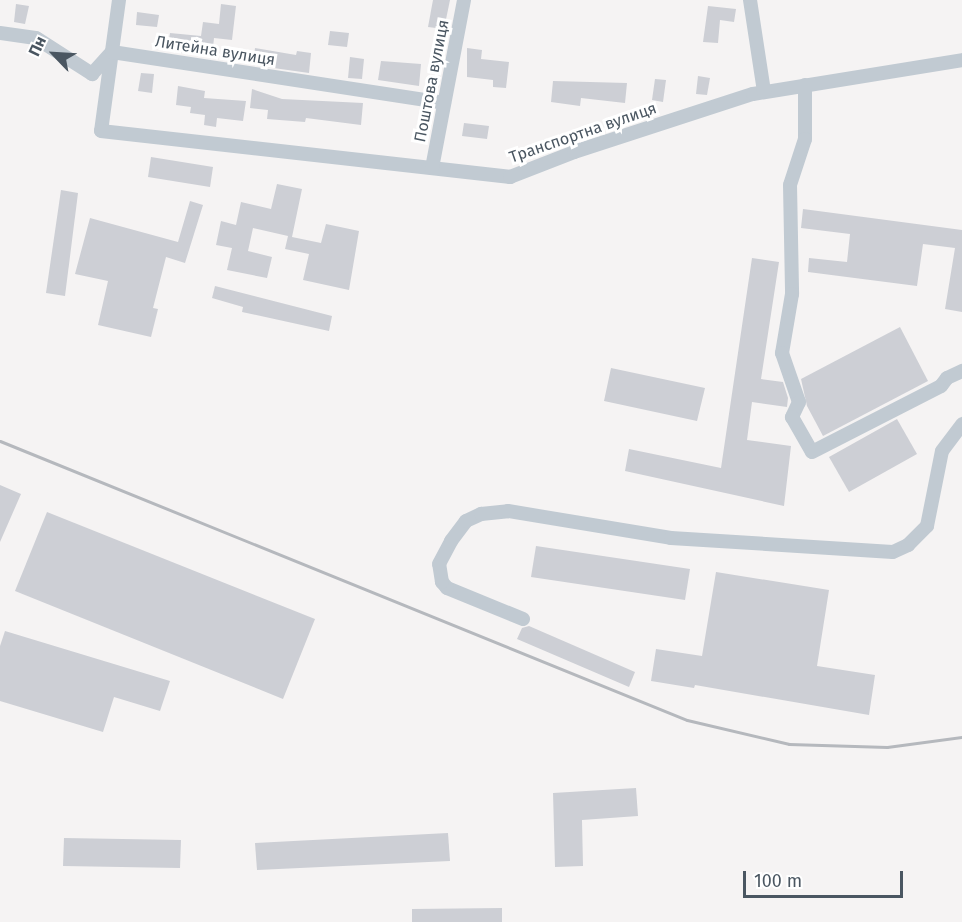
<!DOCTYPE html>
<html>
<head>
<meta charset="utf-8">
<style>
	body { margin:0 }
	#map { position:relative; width:962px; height:922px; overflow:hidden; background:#f5f3f3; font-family:"Fira Sans",sans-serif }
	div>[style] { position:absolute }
	.building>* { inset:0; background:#cdcfd5 }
	.minor>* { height:14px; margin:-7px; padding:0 7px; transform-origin:7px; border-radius:7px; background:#c1cad2 }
	.rail>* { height:3px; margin:-1.5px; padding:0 1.5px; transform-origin:1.5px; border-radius:1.5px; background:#b5b8bd }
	span { translate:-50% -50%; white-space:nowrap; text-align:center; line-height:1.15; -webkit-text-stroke:6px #fff; paint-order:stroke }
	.street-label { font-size:16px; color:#4a5661 }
	.north { position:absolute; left:24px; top:24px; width:60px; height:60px; -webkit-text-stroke:4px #fff; paint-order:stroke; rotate:295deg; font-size:16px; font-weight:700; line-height:24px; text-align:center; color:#4a5661 }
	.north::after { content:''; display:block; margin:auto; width:21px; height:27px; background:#4a5661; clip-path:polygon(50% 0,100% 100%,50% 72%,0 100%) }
	.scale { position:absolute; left:743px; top:871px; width:160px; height:27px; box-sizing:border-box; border:3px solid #4a5661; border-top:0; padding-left:8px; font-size:18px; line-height:21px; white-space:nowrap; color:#4a5661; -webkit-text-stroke:4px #fff; paint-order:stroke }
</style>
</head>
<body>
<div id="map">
	<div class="building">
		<i style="clip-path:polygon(433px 0,450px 0,444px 29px,428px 27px)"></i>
		<i style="clip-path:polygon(16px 4px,29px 6px,25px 24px,14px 22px)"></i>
		<i style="clip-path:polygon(221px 4px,236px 6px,232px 40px,214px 38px,213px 48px,198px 46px,197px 55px,167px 51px,170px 33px,201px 36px,203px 22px,219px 24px)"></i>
		<i style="clip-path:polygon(708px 6px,736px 9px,734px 22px,720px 20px,718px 43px,703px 42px)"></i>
		<i style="clip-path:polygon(137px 12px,159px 15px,157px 27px,136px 25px)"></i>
		<i style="clip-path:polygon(330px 31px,349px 33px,347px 47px,328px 45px)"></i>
		<i style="clip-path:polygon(255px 48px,296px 55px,297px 51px,311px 53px,309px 73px,253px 65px)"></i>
		<i style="clip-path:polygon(467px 48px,482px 50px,481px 59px,509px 62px,506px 88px,493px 87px,493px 80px,467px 77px)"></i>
		<i style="clip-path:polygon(350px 57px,364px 59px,362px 79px,348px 78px)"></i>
		<i style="clip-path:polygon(381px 61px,421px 64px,419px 86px,378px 80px)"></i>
		<i style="clip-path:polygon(141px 73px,154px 74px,152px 93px,138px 91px)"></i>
		<i style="clip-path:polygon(698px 76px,710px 78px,707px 95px,696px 94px)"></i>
		<i style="clip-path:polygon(655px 79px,666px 80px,663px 102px,652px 100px)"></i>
		<i style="clip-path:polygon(553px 81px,627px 83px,625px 103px,581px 98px,580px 106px,551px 102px)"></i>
		<i style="clip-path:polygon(178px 86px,205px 91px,204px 98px,246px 101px,243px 121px,217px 118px,216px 127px,204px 125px,205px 115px,190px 113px,191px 107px,176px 105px)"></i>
		<i style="clip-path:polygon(252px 89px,282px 99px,363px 103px,361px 125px,306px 118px,305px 122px,267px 119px,268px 110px,250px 108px)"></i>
		<i style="clip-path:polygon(464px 123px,489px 126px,487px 139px,462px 136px)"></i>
		<i style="clip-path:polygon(151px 157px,213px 167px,210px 187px,148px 177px)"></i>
		<i style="clip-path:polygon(277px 184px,302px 189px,292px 237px,321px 243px,326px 224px,359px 231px,349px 290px,303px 280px,309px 254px,285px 249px,288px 236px,253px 228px,248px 251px,272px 257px,267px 278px,227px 270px,232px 248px,216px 245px,221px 221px,236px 225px,241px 202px,271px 209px)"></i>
		<i style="clip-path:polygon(61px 190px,78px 193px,65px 296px,46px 293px)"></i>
		<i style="clip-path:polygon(190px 201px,203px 205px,185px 263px,166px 257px,153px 308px,158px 309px,151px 337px,98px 325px,108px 281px,75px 274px,90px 218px,178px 242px)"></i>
		<i style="clip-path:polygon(803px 209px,962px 230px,962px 312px,945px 309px,955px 248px,923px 244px,917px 286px,808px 272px,809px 258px,847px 262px,850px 234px,801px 228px)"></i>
		<i style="clip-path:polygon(752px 258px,779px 262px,761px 379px,783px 382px,788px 398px,787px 407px,752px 402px,747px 440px,791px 446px,784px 506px,625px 471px,629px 449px,721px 468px)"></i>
		<i style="clip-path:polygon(215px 286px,332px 316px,329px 331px,242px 312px,243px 307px,212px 298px)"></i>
		<i style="clip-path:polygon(900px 327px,928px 381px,823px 436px,807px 406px,801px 379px)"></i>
		<i style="clip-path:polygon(611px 368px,705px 388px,697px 421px,604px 401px)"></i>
		<i style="clip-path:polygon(897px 419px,917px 454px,849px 492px,829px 457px)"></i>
		<i style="clip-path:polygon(0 485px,21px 494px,0 542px)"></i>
		<i style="clip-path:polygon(47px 512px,315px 619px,283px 699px,15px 591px)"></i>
		<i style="clip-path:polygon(536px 546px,690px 569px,685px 600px,531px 577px)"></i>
		<i style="clip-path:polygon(716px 572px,829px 590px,817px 666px,875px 675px,869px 715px,695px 685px,694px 688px,651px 681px,656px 649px,702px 656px)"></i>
		<i style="clip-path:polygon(529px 626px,635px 672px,629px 687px,517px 639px,522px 628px)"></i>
		<i style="clip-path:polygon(5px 631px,170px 681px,160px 711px,114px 697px,103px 732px,0 701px,0 646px)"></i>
		<i style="clip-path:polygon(636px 788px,638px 816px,582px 820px,583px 866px,555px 867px,553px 793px)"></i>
		<i style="clip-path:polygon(448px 833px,450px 861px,257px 870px,255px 843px)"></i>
		<i style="clip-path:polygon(64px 838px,181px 840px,180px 868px,63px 866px)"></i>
		<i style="clip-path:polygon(502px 908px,502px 922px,412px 922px,412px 909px)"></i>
	</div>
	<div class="minor">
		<i style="left:119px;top:0;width:132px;rotate:97.8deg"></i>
		<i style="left:101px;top:131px;width:412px;rotate:6.4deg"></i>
		<i style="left:510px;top:177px;width:69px;rotate:-21.3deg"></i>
		<i style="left:574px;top:152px;width:188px;rotate:-18deg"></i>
		<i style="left:753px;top:94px;width:212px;rotate:-9.2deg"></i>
		<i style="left:750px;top:0;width:93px;rotate:81.3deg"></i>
		<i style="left:0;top:33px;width:36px;rotate:8deg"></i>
		<i style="left:36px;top:38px;width:67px;rotate:32.7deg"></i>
		<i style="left:92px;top:74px;width:30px;rotate:-48deg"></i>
		<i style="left:112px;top:52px;width:336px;rotate:8.7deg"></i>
		<i style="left:805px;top:85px;width:54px;rotate:90deg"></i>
		<i style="left:805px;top:139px;width:48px;rotate:108.1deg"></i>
		<i style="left:790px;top:185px;width:109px;rotate:88.9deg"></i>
		<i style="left:792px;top:294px;width:60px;rotate:99.6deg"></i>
		<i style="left:782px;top:353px;width:52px;rotate:70.9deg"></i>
		<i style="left:799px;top:402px;width:17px;rotate:115deg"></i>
		<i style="left:792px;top:417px;width:40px;rotate:60.3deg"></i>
		<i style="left:812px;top:452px;width:145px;rotate:-27.1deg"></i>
		<i style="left:941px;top:386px;width:10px;rotate:-53deg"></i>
		<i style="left:947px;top:378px;width:17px;rotate:-25deg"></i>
		<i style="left:432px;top:168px;width:171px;rotate:-79.2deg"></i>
		<i style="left:523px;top:619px;width:82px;rotate:-157.8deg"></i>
		<i style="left:447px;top:588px;width:8px;rotate:-130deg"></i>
		<i style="left:442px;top:582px;width:18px;rotate:-99deg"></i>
		<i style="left:439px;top:564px;width:26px;rotate:-62deg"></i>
		<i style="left:451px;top:541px;width:25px;rotate:-53deg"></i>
		<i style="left:466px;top:521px;width:17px;rotate:-25deg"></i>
		<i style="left:481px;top:514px;width:27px;rotate:-6deg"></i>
		<i style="left:508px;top:511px;width:165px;rotate:9.4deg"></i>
		<i style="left:671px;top:538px;width:222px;rotate:3.6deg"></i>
		<i style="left:893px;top:552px;width:17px;rotate:-25deg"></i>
		<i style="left:908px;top:545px;width:27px;rotate:-45deg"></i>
		<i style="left:927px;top:526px;width:76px;rotate:-78.7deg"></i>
		<i style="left:942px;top:451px;width:34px;rotate:-53deg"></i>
	</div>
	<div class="rail">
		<i style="left:0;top:441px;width:741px;rotate:22.1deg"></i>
		<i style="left:687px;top:720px;width:105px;rotate:13.2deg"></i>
		<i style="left:789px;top:744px;width:98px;rotate:1.8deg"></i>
		<i style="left:887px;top:747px;width:76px;rotate:-7.6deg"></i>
	</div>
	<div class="street-label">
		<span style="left:215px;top:51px;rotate:9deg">Литейна вулиця</span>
		<span style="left:432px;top:81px;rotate:-79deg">Поштова вулиця</span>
		<span style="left:583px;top:133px;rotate:-19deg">Транспортна вулиця</span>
	</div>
	<div class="north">Пн</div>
	<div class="scale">100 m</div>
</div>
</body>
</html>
